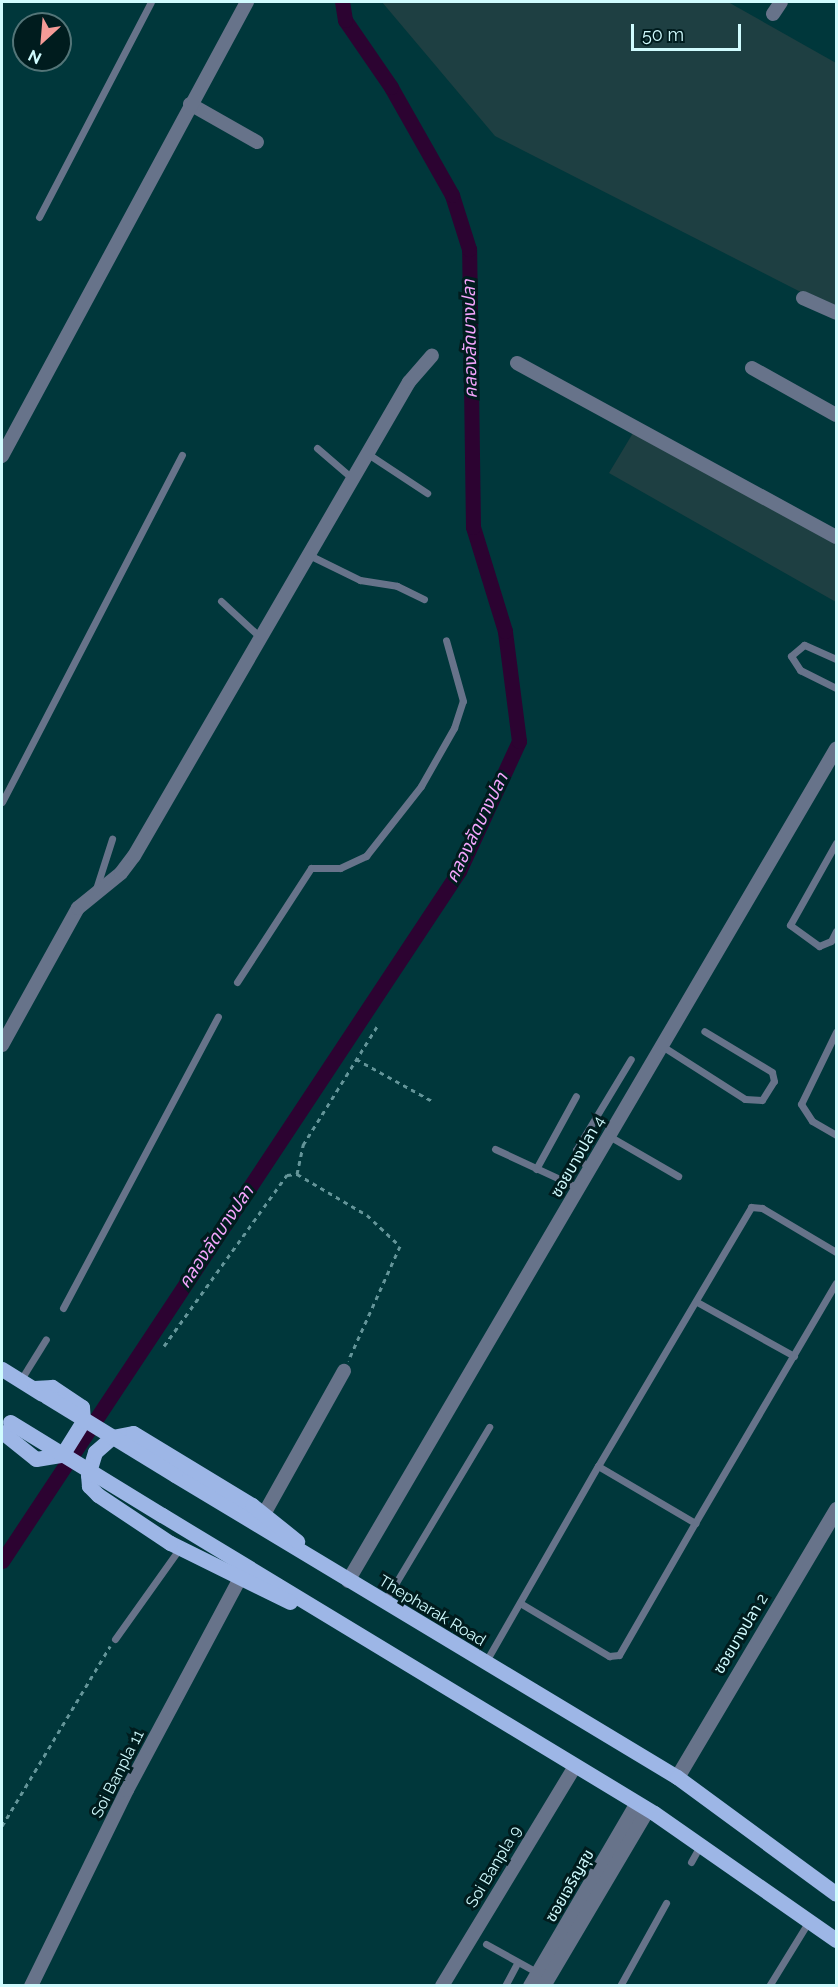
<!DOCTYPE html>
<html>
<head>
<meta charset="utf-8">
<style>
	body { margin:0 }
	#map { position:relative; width:838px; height:1987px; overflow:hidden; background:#00373b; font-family:Raleway,"Noto Sans Thai",sans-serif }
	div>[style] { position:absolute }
	.built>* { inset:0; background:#1e3f42 }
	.canal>* { height:15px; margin:-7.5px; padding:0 7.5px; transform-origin:7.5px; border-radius:7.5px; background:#2c0331 }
	.path>* { height:3px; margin-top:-1.5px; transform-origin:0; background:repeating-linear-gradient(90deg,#649599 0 4.5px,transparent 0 9px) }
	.service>* { height:7px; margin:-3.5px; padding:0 3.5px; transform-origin:3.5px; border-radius:3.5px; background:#67738a }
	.minor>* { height:14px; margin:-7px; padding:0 7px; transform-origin:7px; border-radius:7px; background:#67738a }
	.tertiary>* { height:15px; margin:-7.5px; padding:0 7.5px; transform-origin:7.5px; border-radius:7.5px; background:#67738a }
	.primary>* { height:15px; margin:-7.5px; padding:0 7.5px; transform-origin:7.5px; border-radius:7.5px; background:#9db6e6 }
	.primary-bridge>* { height:15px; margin:-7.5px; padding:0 7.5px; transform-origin:7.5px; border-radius:7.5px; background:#9db6e6 }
	span { translate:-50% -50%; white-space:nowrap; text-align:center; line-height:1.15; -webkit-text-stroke:6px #001c1e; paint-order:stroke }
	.street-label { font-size:16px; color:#d0fbfe }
	.water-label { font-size:18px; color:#f4a5fd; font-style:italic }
	.frame { position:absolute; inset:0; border:3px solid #d0fbfe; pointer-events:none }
	.north { position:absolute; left:12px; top:12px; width:60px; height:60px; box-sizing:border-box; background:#001c1e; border:2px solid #537578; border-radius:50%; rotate:206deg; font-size:16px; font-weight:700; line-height:24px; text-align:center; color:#d0fbfe }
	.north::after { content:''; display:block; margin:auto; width:21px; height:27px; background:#f59b97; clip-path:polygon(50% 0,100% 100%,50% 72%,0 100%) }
	.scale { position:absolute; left:631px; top:24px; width:110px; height:27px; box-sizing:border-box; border:3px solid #d0fbfe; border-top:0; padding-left:8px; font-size:18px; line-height:21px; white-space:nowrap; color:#d0fbfe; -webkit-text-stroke:4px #001c1e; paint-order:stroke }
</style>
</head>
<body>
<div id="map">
	<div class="built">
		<i style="clip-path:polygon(382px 2px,728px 2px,836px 63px,836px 310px,495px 136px)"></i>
		<i style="clip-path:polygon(636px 428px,836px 537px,836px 602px,609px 473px)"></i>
	</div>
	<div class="canal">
		<i style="left:2px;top:1561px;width:828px;rotate:-56.48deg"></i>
		<i style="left:459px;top:871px;width:143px;rotate:-65.2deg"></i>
		<i style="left:519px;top:741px;width:111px;rotate:-97.3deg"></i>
		<i style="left:505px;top:631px;width:109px;rotate:-107.1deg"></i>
		<i style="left:473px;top:527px;width:278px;rotate:-90.8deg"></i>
		<i style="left:469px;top:249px;width:57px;rotate:-107.5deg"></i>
		<i style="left:452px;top:195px;width:124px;rotate:-119.5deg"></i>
		<i style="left:391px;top:87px;width:81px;rotate:-124.5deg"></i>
		<i style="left:345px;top:20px;width:18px;rotate:-99deg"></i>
	</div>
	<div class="path">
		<i style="left:356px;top:1059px;width:87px;rotate:28.9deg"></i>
		<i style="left:297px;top:1174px;width:30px;rotate:-78deg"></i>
		<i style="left:303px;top:1145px;width:142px;rotate:-58deg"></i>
		<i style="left:164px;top:1346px;width:211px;rotate:-54.3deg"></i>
		<i style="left:287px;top:1175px;width:10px;rotate:-6deg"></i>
		<i style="left:297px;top:1174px;width:81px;rotate:30.4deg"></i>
		<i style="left:367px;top:1215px;width:45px;rotate:43.2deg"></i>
		<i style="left:400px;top:1246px;width:126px;rotate:114.3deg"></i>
		<i style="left:2px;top:1826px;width:210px;rotate:-59deg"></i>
	</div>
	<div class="service">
		<i style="left:39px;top:217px;width:242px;rotate:-62.5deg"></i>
		<i style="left:317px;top:448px;width:48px;rotate:40.7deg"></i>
		<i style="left:368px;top:454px;width:71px;rotate:33.5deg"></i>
		<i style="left:309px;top:555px;width:57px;rotate:26.1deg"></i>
		<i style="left:360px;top:580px;width:37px;rotate:9deg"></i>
		<i style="left:397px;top:586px;width:30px;rotate:26deg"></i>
		<i style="left:221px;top:601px;width:54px;rotate:42.8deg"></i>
		<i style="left:836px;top:659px;width:35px;rotate:-156deg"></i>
		<i style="left:804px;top:645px;width:17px;rotate:140deg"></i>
		<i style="left:791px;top:656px;width:17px;rotate:57deg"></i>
		<i style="left:800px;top:670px;width:40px;rotate:26.6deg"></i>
		<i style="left:2px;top:802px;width:391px;rotate:-62.6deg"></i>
		<i style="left:836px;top:843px;width:94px;rotate:119.3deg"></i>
		<i style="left:790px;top:925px;width:36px;rotate:36deg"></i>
		<i style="left:819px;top:946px;width:13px;rotate:-23deg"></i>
		<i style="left:831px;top:941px;width:11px;rotate:-63deg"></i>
		<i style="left:95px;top:892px;width:56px;rotate:-72.2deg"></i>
		<i style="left:237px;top:982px;width:136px;rotate:-57deg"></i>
		<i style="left:311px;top:868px;width:29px"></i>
		<i style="left:340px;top:868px;width:29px;rotate:-25deg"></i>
		<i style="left:366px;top:856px;width:89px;rotate:-51.8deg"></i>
		<i style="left:421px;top:786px;width:67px;rotate:-60.4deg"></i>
		<i style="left:454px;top:728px;width:28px;rotate:-72deg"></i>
		<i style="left:463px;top:701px;width:63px;rotate:-105.6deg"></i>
		<i style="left:836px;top:1032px;width:80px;rotate:115.9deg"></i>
		<i style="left:801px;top:1104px;width:20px;rotate:57deg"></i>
		<i style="left:812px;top:1121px;width:28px;rotate:30deg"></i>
		<i style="left:662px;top:1046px;width:98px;rotate:32.6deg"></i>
		<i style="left:745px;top:1099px;width:17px;rotate:3deg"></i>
		<i style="left:762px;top:1100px;width:22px;rotate:-58deg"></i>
		<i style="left:774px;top:1081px;width:9px;rotate:-103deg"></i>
		<i style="left:772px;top:1072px;width:79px;rotate:-148.9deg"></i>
		<i style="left:609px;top:1136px;width:80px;rotate:30.1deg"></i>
		<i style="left:495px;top:1149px;width:93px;rotate:24.9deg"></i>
		<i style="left:591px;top:1167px;width:16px;rotate:-153deg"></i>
		<i style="left:577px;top:1160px;width:10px;rotate:-96deg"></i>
		<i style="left:576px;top:1150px;width:106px;rotate:-58.9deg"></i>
		<i style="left:536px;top:1169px;width:83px;rotate:-61.3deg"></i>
		<i style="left:697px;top:1302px;width:111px;rotate:29.1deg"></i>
		<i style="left:63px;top:1308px;width:330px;rotate:-62deg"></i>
		<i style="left:20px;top:1381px;width:49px;rotate:-58.2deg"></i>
		<i style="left:598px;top:1466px;width:301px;rotate:-59.4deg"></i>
		<i style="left:751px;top:1207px;width:11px;rotate:5deg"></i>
		<i style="left:762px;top:1208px;width:86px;rotate:30.7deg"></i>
		<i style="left:385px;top:1601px;width:203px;rotate:-59.1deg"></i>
		<i style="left:520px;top:1603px;width:104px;rotate:30.8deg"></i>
		<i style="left:609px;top:1656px;width:10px;rotate:-6deg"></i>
		<i style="left:619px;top:1655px;width:152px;rotate:-60.1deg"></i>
		<i style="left:115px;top:1639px;width:112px;rotate:-54.5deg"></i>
		<i style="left:485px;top:1663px;width:227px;rotate:-60.2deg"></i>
		<i style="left:598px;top:1466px;width:113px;rotate:30.4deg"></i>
		<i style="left:695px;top:1523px;width:278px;rotate:-59.6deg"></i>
		<i style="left:691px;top:1862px;width:21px;rotate:-61deg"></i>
		<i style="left:486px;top:1944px;width:60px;rotate:29.1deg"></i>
		<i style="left:505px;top:1986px;width:27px;rotate:-62deg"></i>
		<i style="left:620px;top:1986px;width:95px;rotate:-61deg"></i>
		<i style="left:769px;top:1986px;width:76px;rotate:-58.4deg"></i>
	</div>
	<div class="minor">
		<i style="left:773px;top:14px;width:14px;rotate:-56deg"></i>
		<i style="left:190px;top:104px;width:77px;rotate:29.6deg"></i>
		<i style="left:803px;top:298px;width:36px;rotate:24deg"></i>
		<i style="left:517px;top:363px;width:363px;rotate:28.6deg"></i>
		<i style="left:752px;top:368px;width:96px;rotate:29.2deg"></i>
		<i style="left:2px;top:456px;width:516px;rotate:-61.65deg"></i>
		<i style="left:2px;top:1045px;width:157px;rotate:-61deg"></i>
		<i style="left:78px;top:908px;width:55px;rotate:-39.1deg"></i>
		<i style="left:121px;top:873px;width:21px;rotate:-53deg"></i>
		<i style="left:134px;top:856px;width:548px;rotate:-59.88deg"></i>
		<i style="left:409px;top:382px;width:35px;rotate:-49deg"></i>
		<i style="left:264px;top:1514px;width:164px;rotate:-60.8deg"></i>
		<i style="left:348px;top:1581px;width:965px;rotate:-59.61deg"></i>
		<i style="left:31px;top:1986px;width:218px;rotate:-63.9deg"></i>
		<i style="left:127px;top:1790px;width:238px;rotate:-61.9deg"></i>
		<i style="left:442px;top:1986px;width:257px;rotate:-58.8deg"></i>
		<i style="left:530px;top:1986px;width:212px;rotate:-59.7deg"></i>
		<i style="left:544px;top:1986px;width:204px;rotate:-59.4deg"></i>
	</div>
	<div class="tertiary">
		<i style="left:677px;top:1777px;width:312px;rotate:-59.3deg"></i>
	</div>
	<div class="primary">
		<i style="left:2px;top:1369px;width:47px;rotate:32deg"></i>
		<i style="left:2px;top:1432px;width:43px;rotate:38.5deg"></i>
		<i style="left:36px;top:1459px;width:26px;rotate:-9deg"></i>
		<i style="left:62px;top:1455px;width:40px;rotate:-58deg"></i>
		<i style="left:83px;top:1421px;width:14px;rotate:-94deg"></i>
		<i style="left:82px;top:1407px;width:36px;rotate:-146deg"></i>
		<i style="left:52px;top:1387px;width:18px;rotate:177deg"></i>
		<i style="left:175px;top:1475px;width:586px;rotate:31.03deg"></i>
		<i style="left:677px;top:1777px;width:197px;rotate:36.3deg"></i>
		<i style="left:162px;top:1515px;width:575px;rotate:31.2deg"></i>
		<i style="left:654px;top:1813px;width:222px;rotate:34.9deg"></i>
		<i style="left:290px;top:1602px;width:134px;rotate:-153.8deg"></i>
		<i style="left:170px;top:1543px;width:87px;rotate:-146.3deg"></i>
		<i style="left:98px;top:1495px;width:13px;rotate:-135deg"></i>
		<i style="left:89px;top:1486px;width:11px;rotate:-95deg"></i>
		<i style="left:88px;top:1475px;width:24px;rotate:-73deg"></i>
		<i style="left:95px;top:1452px;width:23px;rotate:-41deg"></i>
		<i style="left:112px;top:1437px;width:21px;rotate:-11deg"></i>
		<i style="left:133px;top:1433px;width:139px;rotate:31.2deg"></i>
		<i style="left:252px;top:1505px;width:58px;rotate:38.7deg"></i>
	</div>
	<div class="primary-bridge">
		<i style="left:46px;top:1396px;width:151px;rotate:31.5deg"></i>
		<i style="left:10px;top:1422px;width:178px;rotate:31.5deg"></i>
	</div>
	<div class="street-label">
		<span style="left:578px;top:1157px;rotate:-60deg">ซอยบางปลา 4</span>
		<span style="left:432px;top:1611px;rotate:31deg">Thepharak Road</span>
		<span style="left:741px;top:1634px;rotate:-59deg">ซอยบางปลา 2</span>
		<span style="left:118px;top:1774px;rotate:-63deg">Soi Banpla 11</span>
		<span style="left:494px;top:1867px;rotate:-59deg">Soi Banpla 9</span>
		<span style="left:570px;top:1886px;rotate:-60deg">ซอยเจริญสุข</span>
	</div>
	<div class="water-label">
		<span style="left:470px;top:339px;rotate:-91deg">คลองลัดบางปลา</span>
		<span style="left:477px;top:828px;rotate:-64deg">คลองลัดบางปลา</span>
		<span style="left:216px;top:1237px;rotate:-56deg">คลองลัดบางปลา</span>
	</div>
	<div class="frame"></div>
	<div class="north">N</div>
	<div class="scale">50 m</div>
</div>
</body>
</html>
